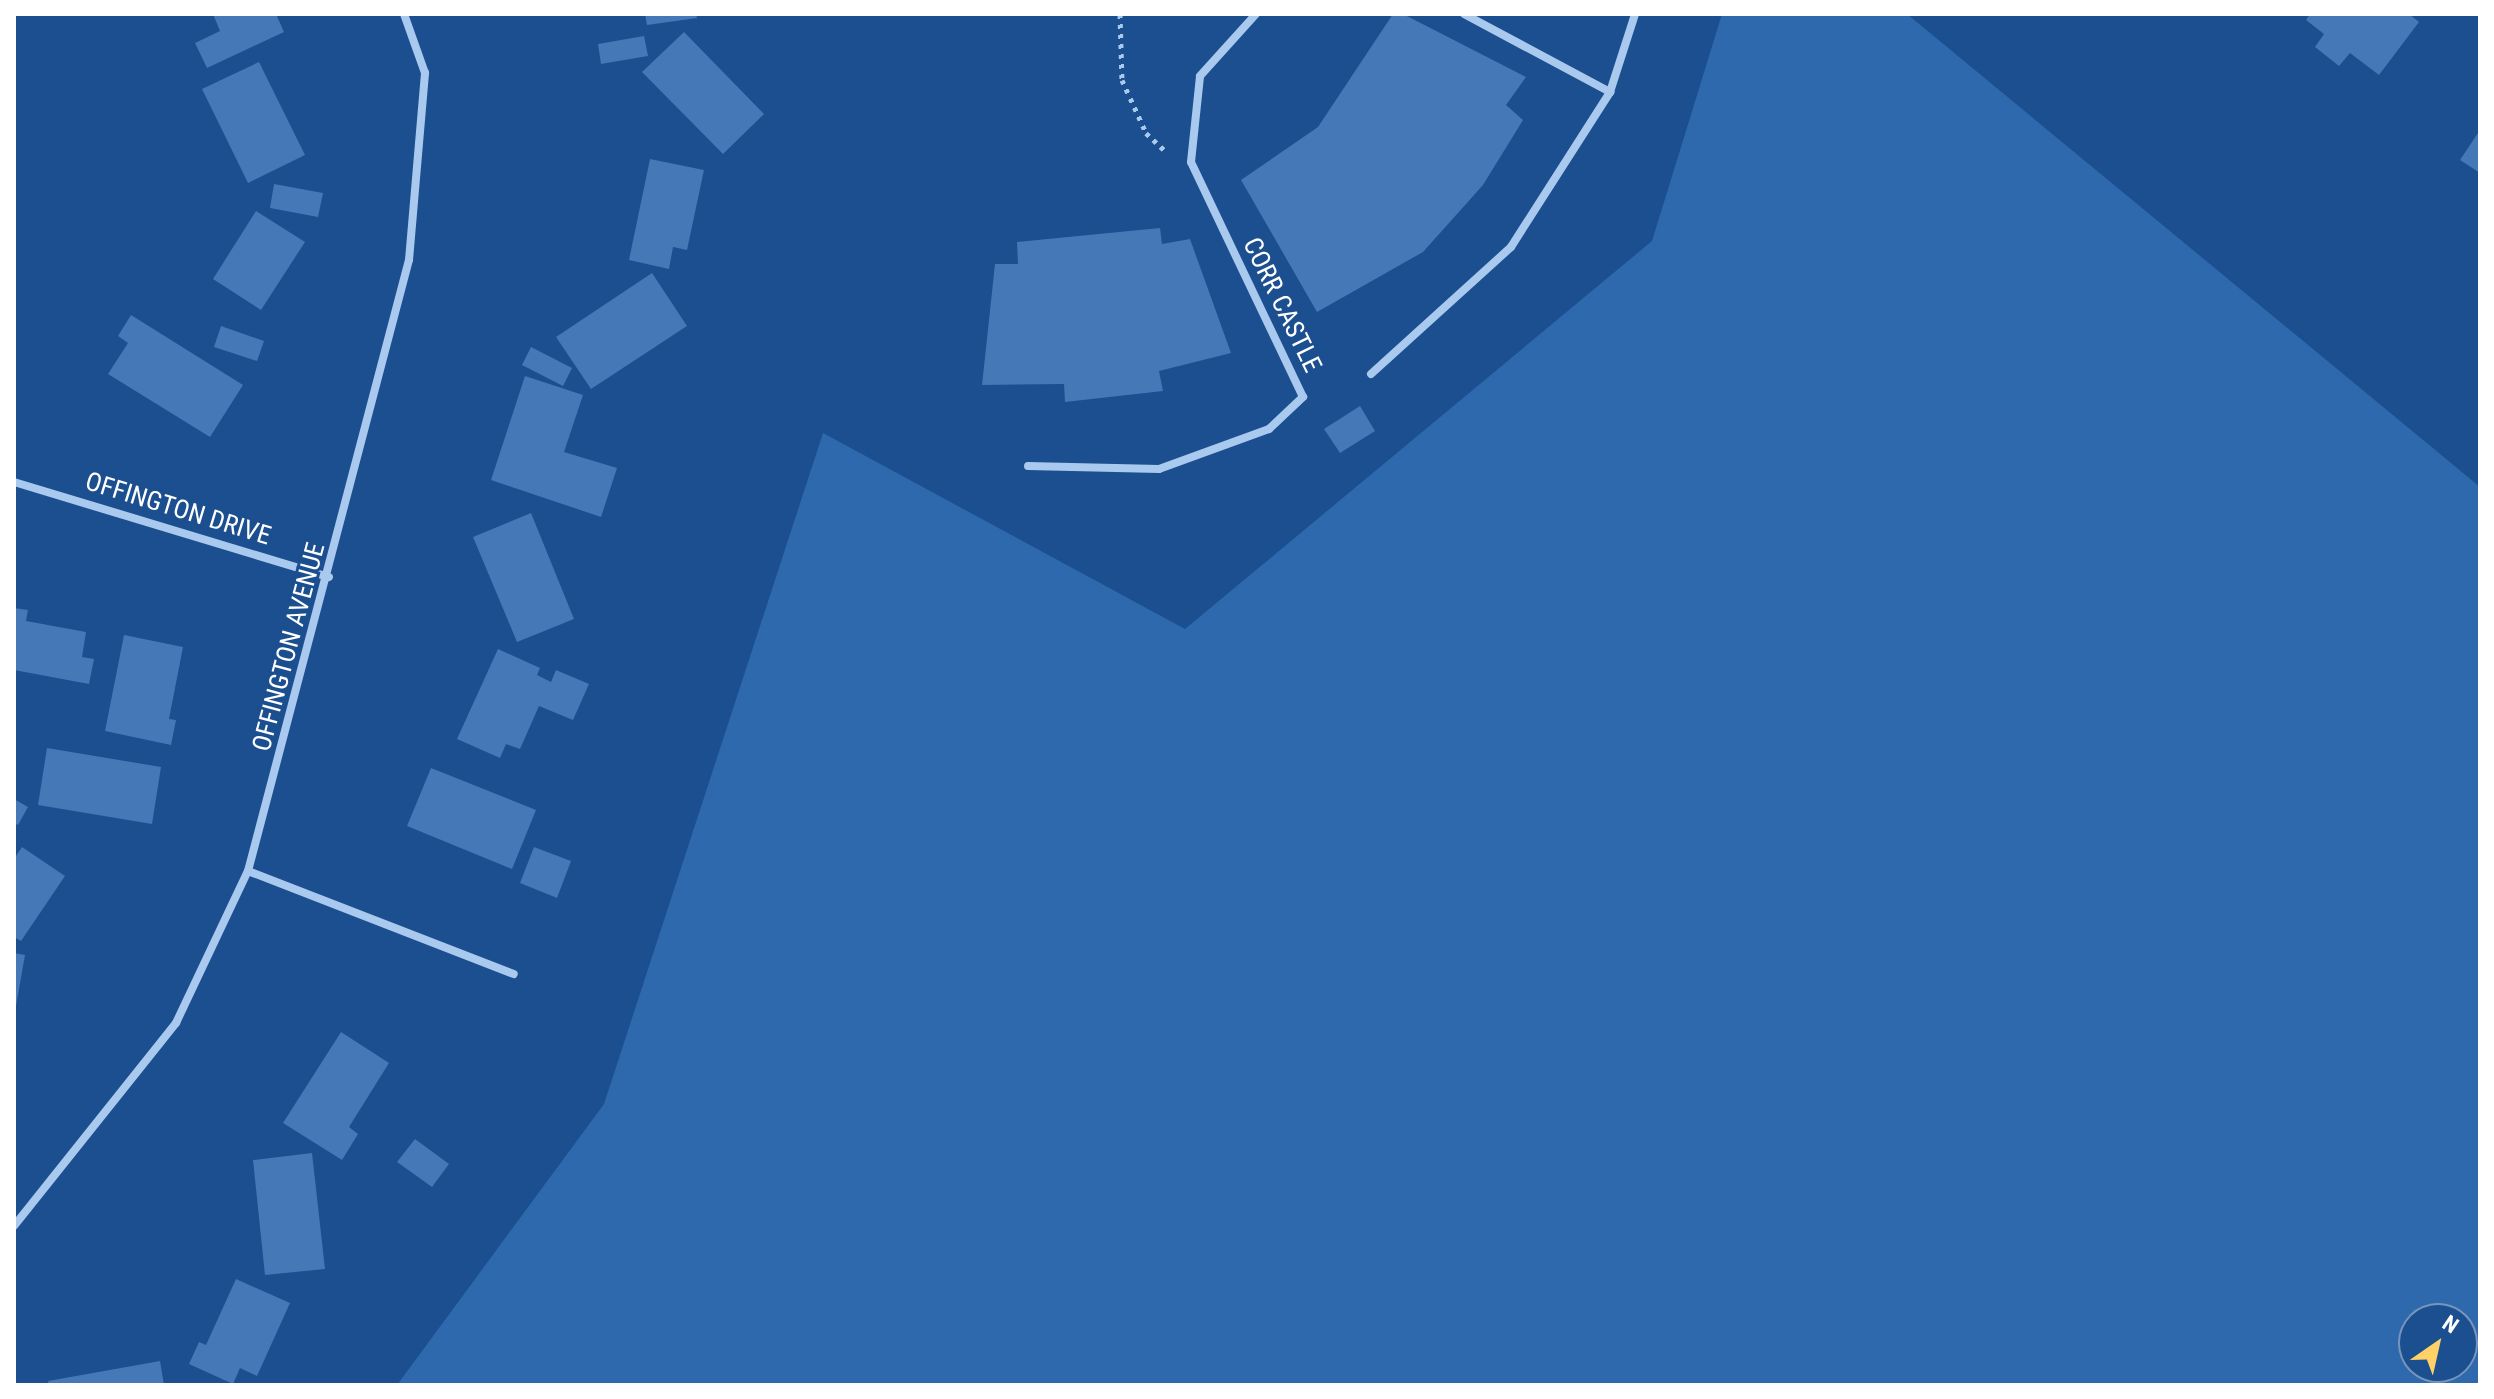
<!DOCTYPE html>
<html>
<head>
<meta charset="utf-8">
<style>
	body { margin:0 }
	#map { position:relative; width:2494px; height:1399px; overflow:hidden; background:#1b4f8f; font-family:"Roboto Condensed",sans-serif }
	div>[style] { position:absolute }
	.green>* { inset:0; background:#2e69ad }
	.building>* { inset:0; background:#4478b7 }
	.path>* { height:5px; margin-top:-2.5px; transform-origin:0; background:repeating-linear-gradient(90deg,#a9c9ee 0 4px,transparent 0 10px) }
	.street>* { height:8px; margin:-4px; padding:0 4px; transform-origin:4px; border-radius:4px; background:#a9c9ee }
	span { translate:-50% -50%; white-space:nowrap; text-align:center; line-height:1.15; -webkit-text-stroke:6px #1b4f8f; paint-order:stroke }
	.street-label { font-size:26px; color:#fff }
	.frame { position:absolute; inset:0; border:16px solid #fff; pointer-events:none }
	.north { position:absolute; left:2398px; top:1303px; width:80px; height:80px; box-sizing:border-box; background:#1b4f8f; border:2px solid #7695bc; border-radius:50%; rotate:34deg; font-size:22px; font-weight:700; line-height:32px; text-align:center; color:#fff }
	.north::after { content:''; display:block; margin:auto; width:28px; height:36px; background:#ffd166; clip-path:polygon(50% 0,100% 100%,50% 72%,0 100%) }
</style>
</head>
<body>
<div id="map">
	<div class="green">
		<i style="clip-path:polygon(evenodd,1722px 14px,1907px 14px,2480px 487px,2480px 1385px,397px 1385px,604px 1104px,823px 433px,1185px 629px,1652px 241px,1722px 14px,2462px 1319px,2462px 1367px,2414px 1367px,2414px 1319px,2462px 1319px)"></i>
	</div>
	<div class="building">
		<i style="clip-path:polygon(213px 14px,276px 14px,284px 32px,207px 68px,195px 43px,220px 31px)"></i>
		<i style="clip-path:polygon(645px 14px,696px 14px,697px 18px,647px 25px)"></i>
		<i style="clip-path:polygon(1393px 14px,1403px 14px,1526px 77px,1506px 105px,1523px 120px,1483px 185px,1423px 252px,1317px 312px,1241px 180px,1318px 127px)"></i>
		<i style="clip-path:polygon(2310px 14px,2409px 14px,2419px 22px,2379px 75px,2350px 53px,2339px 66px,2315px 47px,2324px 34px,2306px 20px)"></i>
		<i style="clip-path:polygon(684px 32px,764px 114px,723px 154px,642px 72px)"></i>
		<i style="clip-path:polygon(644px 36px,648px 56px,601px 64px,598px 44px)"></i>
		<i style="clip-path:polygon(259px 62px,305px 155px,248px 183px,202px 89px)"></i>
		<i style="clip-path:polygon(2480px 130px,2480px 173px,2460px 160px)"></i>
		<i style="clip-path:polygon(650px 159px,704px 170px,687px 250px,673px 247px,669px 269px,629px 260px)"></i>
		<i style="clip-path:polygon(274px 184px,323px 193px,318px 217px,270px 208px)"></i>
		<i style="clip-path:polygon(256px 211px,305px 242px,261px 310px,213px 279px)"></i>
		<i style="clip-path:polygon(1160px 228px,1162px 244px,1190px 239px,1231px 353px,1159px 371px,1163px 391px,1065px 402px,1064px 384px,982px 385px,995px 264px,1018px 264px,1017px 242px)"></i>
		<i style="clip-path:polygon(652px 273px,687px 326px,591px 389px,556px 337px)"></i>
		<i style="clip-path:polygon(131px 315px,243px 385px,210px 437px,108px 374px,128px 343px,118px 336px)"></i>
		<i style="clip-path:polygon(221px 326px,264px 341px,257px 361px,214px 347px)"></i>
		<i style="clip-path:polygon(531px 347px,572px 368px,563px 386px,522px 365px)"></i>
		<i style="clip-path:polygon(525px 376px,583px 395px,564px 452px,617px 468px,601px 517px,491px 480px)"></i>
		<i style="clip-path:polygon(1360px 406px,1375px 431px,1340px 453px,1324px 429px)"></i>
		<i style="clip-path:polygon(531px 513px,574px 619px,517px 642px,473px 537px)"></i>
		<i style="clip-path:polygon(14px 608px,28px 610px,26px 621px,86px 632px,82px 657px,94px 659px,89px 684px,14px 670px)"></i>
		<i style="clip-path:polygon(124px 635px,183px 647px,169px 719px,176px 720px,171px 745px,105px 731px)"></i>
		<i style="clip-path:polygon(498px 649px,540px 668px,537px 675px,551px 682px,556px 670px,589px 684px,573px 720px,539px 706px,520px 749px,506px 744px,500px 758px,457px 739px)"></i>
		<i style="clip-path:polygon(47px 748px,161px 767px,152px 824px,38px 805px)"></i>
		<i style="clip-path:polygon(431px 768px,536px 810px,512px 869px,407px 826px)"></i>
		<i style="clip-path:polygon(14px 799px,28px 807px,18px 825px,14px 823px)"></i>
		<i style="clip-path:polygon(22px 847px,65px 876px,21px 941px,14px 937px,14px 859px)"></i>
		<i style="clip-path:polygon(534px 847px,571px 861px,557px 898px,520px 883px)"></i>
		<i style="clip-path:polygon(14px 953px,25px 955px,16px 1006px,14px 1005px)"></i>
		<i style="clip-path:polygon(341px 1032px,389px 1063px,349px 1127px,358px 1134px,342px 1160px,283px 1123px)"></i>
		<i style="clip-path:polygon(415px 1139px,449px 1164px,432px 1187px,397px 1162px)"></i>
		<i style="clip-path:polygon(312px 1153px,325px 1269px,265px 1275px,253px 1160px)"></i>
		<i style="clip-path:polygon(236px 1279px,290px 1303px,257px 1376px,240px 1368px,233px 1384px,189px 1364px,199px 1342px,206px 1345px)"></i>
		<i style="clip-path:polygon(160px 1361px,164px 1385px,49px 1385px,48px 1381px)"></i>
	</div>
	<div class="path">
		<i style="left:1120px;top:14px;width:66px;rotate:88.3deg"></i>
		<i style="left:1122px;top:80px;width:58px;rotate:65.6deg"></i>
		<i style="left:1146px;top:133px;width:25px;rotate:43deg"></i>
	</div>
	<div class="street">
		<i style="left:1464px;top:14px;width:166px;rotate:28.1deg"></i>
		<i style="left:1371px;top:374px;width:189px;rotate:-42.2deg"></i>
		<i style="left:1511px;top:247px;width:184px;rotate:-57.4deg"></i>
		<i style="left:1610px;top:92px;width:82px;rotate:-72.2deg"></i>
		<i style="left:1028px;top:466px;width:131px;rotate:1.3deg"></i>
		<i style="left:1159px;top:469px;width:117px;rotate:-20deg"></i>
		<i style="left:1269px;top:429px;width:47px;rotate:-43.3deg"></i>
		<i style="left:1303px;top:397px;width:260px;rotate:-115.5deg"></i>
		<i style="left:1191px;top:162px;width:86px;rotate:-84deg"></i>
		<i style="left:1200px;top:76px;width:84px;rotate:-47.9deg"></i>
		<i style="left:14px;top:482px;width:329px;rotate:16.8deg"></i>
		<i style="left:248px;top:871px;width:285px;rotate:21.2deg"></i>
		<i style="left:14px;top:1226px;width:260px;rotate:-51.4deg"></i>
		<i style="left:176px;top:1023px;width:168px;rotate:-64.7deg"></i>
		<i style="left:248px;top:871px;width:632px;rotate:-75.24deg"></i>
		<i style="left:409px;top:260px;width:188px;rotate:-85.1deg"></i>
		<i style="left:425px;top:73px;width:63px;rotate:-109.6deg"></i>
	</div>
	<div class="street-label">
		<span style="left:1282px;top:305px;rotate:64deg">CORR CASTLE</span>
		<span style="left:178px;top:509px;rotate:17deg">OFFINGTON DRIVE</span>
		<span style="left:289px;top:647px;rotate:-75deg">OFFINGTON AVENUE</span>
	</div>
	<div class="frame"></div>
	<div class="north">N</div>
</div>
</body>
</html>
